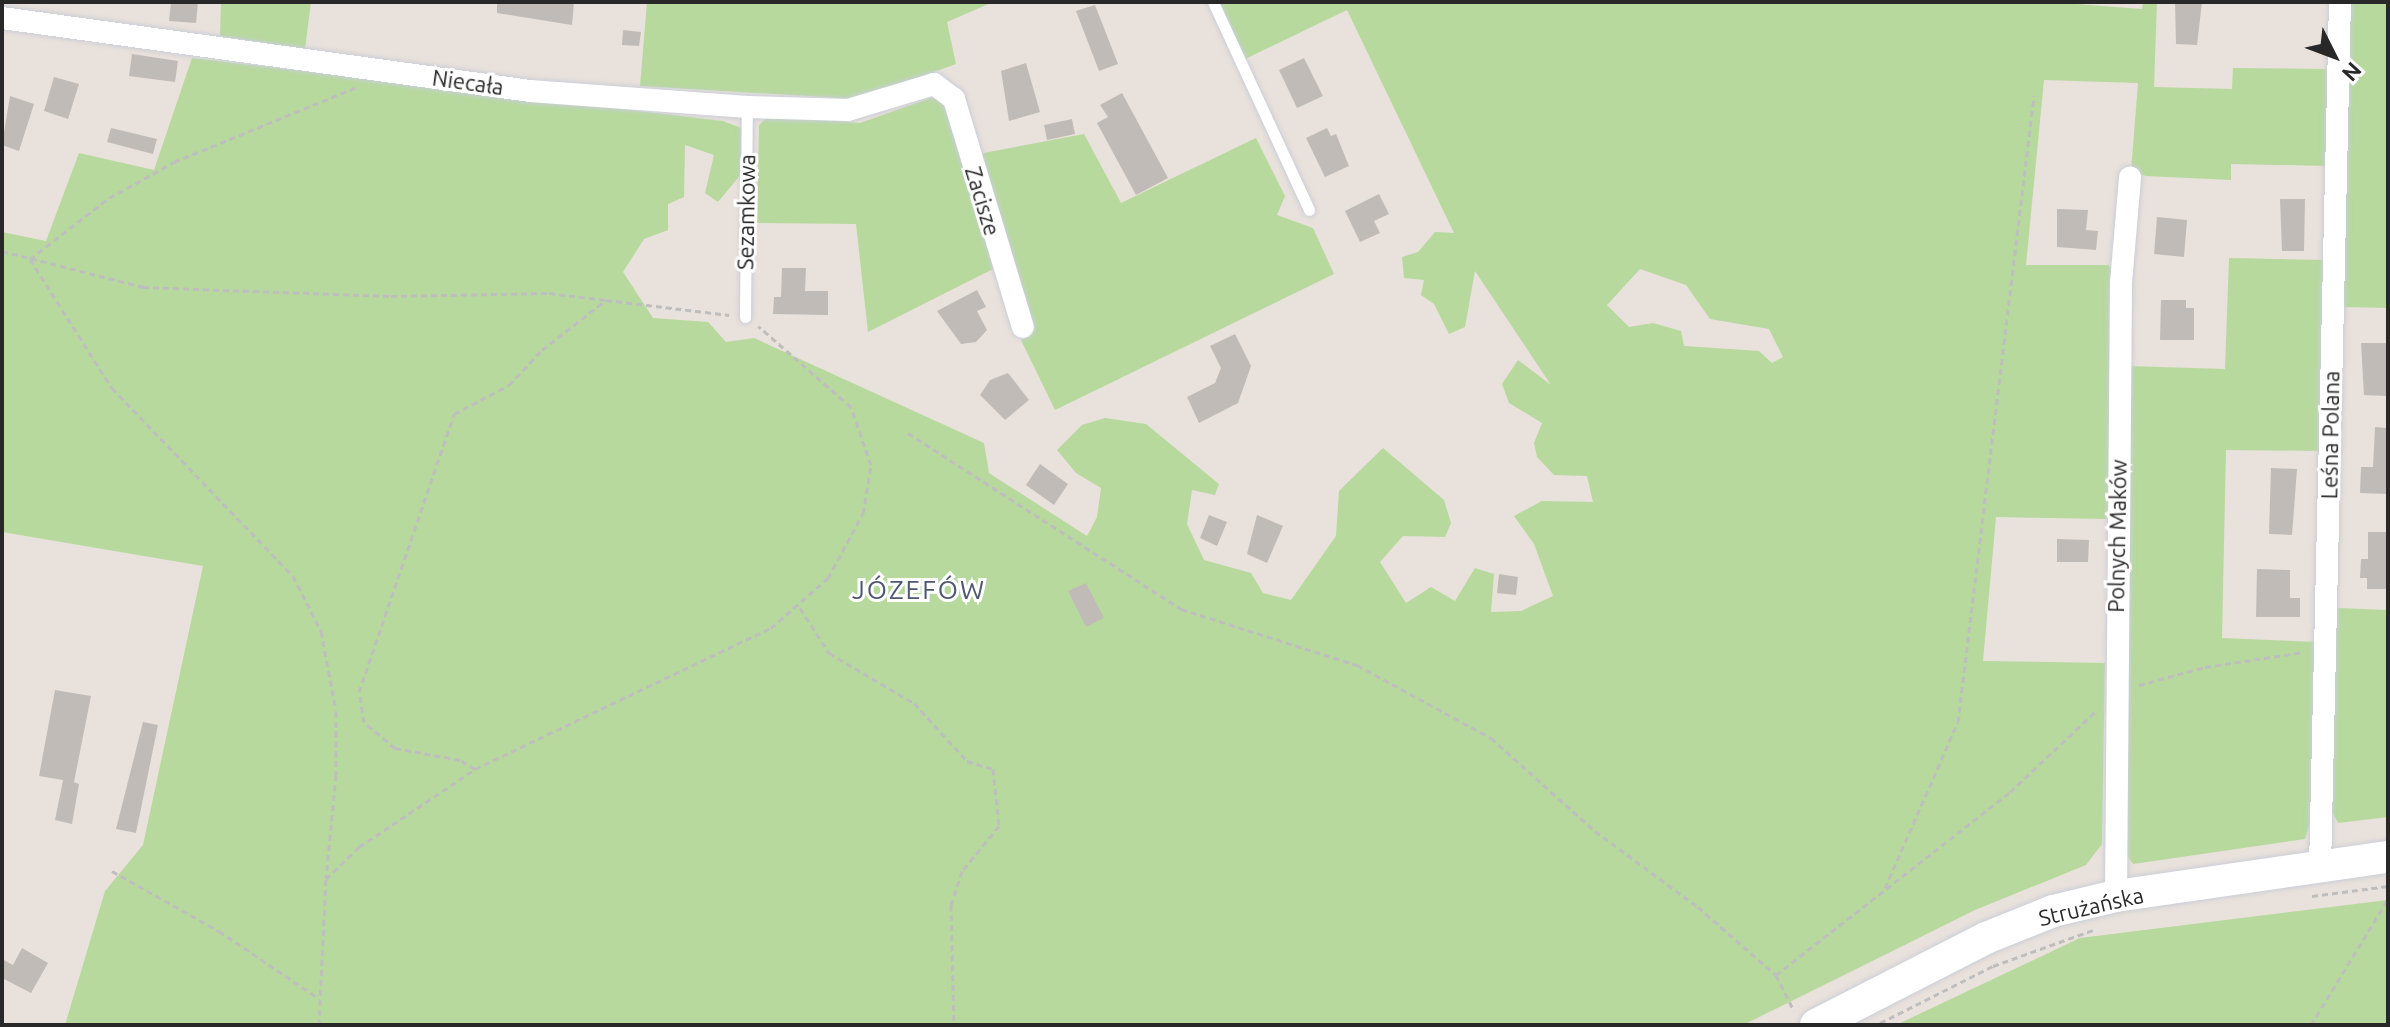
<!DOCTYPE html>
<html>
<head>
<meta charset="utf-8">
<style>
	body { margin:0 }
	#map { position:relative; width:2390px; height:1027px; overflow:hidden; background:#e9e1db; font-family:Ubuntu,sans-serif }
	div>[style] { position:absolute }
	.green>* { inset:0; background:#b7d99d }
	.building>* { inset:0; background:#c1bbb7 }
	.path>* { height:3px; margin-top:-1.5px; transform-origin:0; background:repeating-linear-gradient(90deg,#bebebe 0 6px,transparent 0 10px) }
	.roads { filter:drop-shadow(0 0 2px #c9ced8) drop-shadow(0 0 2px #c9ced8) }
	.lane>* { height:11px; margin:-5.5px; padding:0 5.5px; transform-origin:5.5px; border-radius:5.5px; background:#fff }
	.street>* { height:22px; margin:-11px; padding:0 11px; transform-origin:11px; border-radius:11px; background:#fff }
	.secondary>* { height:32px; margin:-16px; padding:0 16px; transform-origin:16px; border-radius:16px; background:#fff }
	span { translate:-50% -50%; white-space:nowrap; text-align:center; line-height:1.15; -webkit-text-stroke:6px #fff; paint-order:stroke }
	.street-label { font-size:22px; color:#282828 }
	.quarter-label { font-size:26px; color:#4e5872; letter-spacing:2px }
	.frame { position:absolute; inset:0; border:4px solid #282828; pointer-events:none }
	.north { position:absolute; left:2294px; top:16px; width:80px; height:80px; -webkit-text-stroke:6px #fff; paint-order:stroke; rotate:132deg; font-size:22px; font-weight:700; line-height:32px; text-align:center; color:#282828 }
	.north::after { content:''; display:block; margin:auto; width:28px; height:36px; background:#282828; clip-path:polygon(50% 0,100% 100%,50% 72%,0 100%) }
</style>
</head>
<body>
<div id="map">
	<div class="green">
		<i style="clip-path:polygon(221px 2px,311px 2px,305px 49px,220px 36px)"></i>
		<i style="clip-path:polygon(647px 2px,993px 2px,947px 22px,956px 64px,858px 99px,640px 86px)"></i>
		<i style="clip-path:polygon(evenodd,1218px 2px,2050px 2px,2142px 9px,2143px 2px,2157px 2px,2154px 87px,2232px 89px,2233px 68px,2330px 69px,2329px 166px,2231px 164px,2231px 180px,2146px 176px,2131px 171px,2138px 83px,2044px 80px,2026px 265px,2108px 265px,2115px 274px,2109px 519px,1996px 517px,1983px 661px,2105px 663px,2102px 844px,2086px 865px,1975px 910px,1743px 1025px,65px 1025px,105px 891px,143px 845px,203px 566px,2px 532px,2px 232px,46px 241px,79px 153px,154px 170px,192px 58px,723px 121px,749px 131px,747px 167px,718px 202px,705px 193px,714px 155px,685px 145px,684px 197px,668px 204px,668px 230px,644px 239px,623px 272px,653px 318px,708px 322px,726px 342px,754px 338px,984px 443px,989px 473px,1087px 536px,1097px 517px,1101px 488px,1076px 473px,1057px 450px,1082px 425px,1105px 418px,1146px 424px,1219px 484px,1215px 495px,1192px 490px,1187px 524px,1204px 560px,1251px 573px,1263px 593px,1291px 600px,1336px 536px,1339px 491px,1383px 448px,1444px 500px,1451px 523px,1445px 537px,1403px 536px,1380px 562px,1406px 603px,1431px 587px,1455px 601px,1475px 568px,1494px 574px,1491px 612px,1521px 611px,1553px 596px,1534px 544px,1514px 516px,1542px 501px,1593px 502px,1587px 476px,1554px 475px,1537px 457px,1534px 443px,1542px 423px,1509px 403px,1502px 384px,1518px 360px,1551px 385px,1475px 271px,1465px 327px,1449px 334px,1434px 304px,1421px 295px,1424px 280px,1404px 278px,1402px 257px,1418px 252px,1435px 232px,1454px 233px,1347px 10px,1245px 59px,1218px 2px,1640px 269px,1686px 285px,1710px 319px,1769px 329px,1783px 357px,1772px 363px,1759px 351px,1684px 346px,1681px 331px,1653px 323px,1629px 327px,1607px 305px,1640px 269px)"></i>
		<i style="clip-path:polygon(2349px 2px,2388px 2px,2388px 308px,2343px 307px)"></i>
		<i style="clip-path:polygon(936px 96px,948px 103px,993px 269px,868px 332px,856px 224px,757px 223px,759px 125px,770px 115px,860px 123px)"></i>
		<i style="clip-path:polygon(1084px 134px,1121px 203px,1256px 138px,1285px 196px,1277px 215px,1313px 228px,1334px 274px,1055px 410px,1021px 340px,1033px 332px,978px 154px)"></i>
		<i style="clip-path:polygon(2229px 258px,2326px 260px,2323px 451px,2226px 450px,2222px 638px,2319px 642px,2314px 810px,2305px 839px,2133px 864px,2119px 844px,2128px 366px,2225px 369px)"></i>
		<i style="clip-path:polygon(2337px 608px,2388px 610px,2388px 817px,2338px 823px,2332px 812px)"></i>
		<i style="clip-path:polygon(2388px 900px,2388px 1025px,1896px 1025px,2080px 938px)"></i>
	</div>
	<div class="building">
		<i style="clip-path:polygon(171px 2px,198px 2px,196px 23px,169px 21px)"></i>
		<i style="clip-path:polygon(497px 2px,574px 2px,572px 25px,497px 13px)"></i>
		<i style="clip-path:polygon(2175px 2px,2202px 2px,2197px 45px,2176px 44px)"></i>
		<i style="clip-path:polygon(1095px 5px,1118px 64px,1099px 71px,1076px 11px)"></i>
		<i style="clip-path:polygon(623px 30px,641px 32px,639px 46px,622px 45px)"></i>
		<i style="clip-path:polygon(132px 54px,178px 61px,175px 82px,129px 76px)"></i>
		<i style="clip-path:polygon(1304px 58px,1323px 96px,1297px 108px,1279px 70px)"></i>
		<i style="clip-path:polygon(1026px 63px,1040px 112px,1009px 121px,1001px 71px)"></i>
		<i style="clip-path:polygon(54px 77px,79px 84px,68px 119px,44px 111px)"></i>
		<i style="clip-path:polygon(1122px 93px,1168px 178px,1136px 195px,1097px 123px,1108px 117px,1100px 105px)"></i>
		<i style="clip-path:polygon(10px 96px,34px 104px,19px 151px,2px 145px)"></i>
		<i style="clip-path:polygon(1072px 119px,1075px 134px,1047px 140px,1044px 125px)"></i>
		<i style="clip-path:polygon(111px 128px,157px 139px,153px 154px,107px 142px)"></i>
		<i style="clip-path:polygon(1327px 128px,1331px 136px,1336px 134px,1349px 166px,1325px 177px,1306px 138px)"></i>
		<i style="clip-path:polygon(1379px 194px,1389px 214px,1374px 221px,1380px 233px,1360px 242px,1345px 211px)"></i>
		<i style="clip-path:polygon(2280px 199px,2305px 199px,2304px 251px,2282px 251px)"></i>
		<i style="clip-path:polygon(2057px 209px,2088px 210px,2086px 230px,2098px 231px,2096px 250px,2057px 247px)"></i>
		<i style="clip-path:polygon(2157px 217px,2187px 220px,2184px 257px,2154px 254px)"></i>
		<i style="clip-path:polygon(782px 268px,806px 268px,805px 291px,828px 291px,828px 315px,773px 314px,774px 297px,781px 297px)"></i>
		<i style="clip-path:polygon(977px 290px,986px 307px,977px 311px,987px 330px,976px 342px,961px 344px,937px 311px)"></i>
		<i style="clip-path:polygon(2161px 300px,2186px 300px,2186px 308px,2194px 308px,2194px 340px,2160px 340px)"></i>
		<i style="clip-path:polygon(1235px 334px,1251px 366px,1238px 403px,1199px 423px,1187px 397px,1215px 383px,1221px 368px,1210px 346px)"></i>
		<i style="clip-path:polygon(2361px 343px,2388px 343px,2387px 396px,2364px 395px)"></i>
		<i style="clip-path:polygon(1008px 373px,1029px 400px,1005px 420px,980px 395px,990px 380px)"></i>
		<i style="clip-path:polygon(2375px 427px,2388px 428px,2388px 494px,2360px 493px,2361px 467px,2373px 467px)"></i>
		<i style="clip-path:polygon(1040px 464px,1068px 484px,1054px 505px,1026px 485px)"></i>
		<i style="clip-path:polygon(2271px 468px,2297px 469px,2292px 535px,2269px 534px)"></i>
		<i style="clip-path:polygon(1209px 515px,1227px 522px,1217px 546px,1200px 538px)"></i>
		<i style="clip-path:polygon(1257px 515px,1283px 526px,1267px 563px,1247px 554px)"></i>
		<i style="clip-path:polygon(2368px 532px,2388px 532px,2388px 589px,2367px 589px,2367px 578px,2360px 578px,2361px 559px,2368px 559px)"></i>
		<i style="clip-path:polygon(2057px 539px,2089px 540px,2088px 562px,2057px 562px)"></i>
		<i style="clip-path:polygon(2257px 569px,2290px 570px,2290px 598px,2300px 598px,2300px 617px,2256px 617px)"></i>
		<i style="clip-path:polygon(1499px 574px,1518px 577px,1516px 595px,1497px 593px)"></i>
		<i style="clip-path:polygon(1086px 583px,1104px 618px,1086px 627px,1068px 591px)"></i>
		<i style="clip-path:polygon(55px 690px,91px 696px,74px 782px,79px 784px,72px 824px,55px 820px,63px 780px,39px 776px)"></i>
		<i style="clip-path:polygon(143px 722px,158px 725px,136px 833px,116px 829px)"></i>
		<i style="clip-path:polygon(22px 948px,48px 963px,31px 993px,2px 978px,2px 959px,13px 965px)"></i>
	</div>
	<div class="path">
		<i style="left:2px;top:251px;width:146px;rotate:14.3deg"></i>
		<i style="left:143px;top:287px;width:248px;rotate:2.1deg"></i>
		<i style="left:391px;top:296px;width:158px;rotate:-1.1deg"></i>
		<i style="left:549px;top:293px;width:57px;rotate:7deg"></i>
		<i style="left:30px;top:259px;width:153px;rotate:57.6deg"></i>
		<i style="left:112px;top:388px;width:261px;rotate:46.1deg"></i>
		<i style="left:293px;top:576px;width:62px;rotate:63deg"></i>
		<i style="left:321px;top:631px;width:81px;rotate:79.4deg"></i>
		<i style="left:336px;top:711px;width:64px;rotate:90deg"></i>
		<i style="left:336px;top:775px;width:103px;rotate:95.5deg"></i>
		<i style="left:30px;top:259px;width:100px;rotate:-37.7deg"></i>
		<i style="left:109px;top:198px;width:74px;rotate:-29deg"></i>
		<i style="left:174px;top:162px;width:198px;rotate:-22.3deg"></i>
		<i style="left:908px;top:433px;width:325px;rotate:32.8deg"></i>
		<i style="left:1181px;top:609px;width:185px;rotate:17.7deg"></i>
		<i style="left:1357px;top:665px;width:153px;rotate:28.6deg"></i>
		<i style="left:1491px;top:738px;width:140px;rotate:41.8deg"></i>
		<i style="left:1595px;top:831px;width:128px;rotate:36.4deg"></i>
		<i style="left:1698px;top:907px;width:103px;rotate:41.1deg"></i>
		<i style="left:1776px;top:975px;width:40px;rotate:63.4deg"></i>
		<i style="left:800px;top:608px;width:54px;rotate:57.2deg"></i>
		<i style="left:829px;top:653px;width:99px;rotate:30.5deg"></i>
		<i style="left:914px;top:703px;width:79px;rotate:47.6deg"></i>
		<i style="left:967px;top:761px;width:27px;rotate:17deg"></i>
		<i style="left:993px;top:769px;width:57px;rotate:84deg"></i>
		<i style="left:999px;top:826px;width:58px;rotate:129.4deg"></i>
		<i style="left:962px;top:871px;width:36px;rotate:108deg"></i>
		<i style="left:951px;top:905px;width:120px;rotate:88.6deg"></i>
		<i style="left:2139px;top:685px;width:68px;rotate:-15.3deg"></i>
		<i style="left:2205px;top:667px;width:100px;rotate:-8.6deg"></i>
		<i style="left:475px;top:769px;width:17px;rotate:-149deg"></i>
		<i style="left:460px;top:760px;width:66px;rotate:-169.5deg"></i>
		<i style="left:395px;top:748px;width:40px;rotate:-140deg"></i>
		<i style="left:364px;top:722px;width:30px;rotate:-99deg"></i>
		<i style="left:359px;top:692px;width:294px;rotate:-71.1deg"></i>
		<i style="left:454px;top:414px;width:62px;rotate:-27.8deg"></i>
		<i style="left:509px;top:385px;width:48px;rotate:-46.7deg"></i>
		<i style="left:542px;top:350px;width:81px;rotate:-38deg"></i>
		<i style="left:606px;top:300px;width:124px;rotate:7deg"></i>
		<i style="left:112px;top:871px;width:123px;rotate:29.3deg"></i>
		<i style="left:219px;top:931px;width:120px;rotate:34.1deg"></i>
		<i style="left:1885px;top:888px;width:181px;rotate:-66.3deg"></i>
		<i style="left:1958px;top:722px;width:631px;rotate:-83.08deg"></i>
		<i style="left:2312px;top:896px;width:77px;rotate:-7.5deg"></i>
		<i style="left:1776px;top:975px;width:297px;rotate:-38deg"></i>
		<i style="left:2010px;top:792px;width:118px;rotate:-43.3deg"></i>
		<i style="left:1880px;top:1023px;width:127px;rotate:-26.8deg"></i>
		<i style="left:1993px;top:966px;width:109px;rotate:-19.8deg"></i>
		<i style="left:319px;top:1025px;width:146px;rotate:-87.3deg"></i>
		<i style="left:326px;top:879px;width:46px;rotate:-44.1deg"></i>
		<i style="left:359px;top:847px;width:140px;rotate:-33.9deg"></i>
		<i style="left:475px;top:769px;width:328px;rotate:-25.5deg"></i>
		<i style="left:771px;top:628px;width:76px;rotate:-41.3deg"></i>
		<i style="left:828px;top:578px;width:74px;rotate:-61.7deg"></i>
		<i style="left:863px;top:513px;width:49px;rotate:-80.5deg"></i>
		<i style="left:871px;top:465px;width:61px;rotate:-109deg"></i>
		<i style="left:851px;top:407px;width:123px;rotate:-138.9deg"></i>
		<i style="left:2311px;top:1025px;width:148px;rotate:-58.6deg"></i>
	</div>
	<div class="roads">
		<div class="lane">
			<i style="left:1213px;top:2px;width:229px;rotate:65.2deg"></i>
			<i style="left:745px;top:317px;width:210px;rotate:-89.5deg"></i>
		</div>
		<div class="street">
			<i style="left:2px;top:18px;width:533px;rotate:7.87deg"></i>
			<i style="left:530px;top:91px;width:218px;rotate:4.2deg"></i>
			<i style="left:747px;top:107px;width:101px;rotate:1.7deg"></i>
			<i style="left:848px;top:110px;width:90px;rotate:-16.8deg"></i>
			<i style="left:934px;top:84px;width:25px;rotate:37deg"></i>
			<i style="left:954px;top:99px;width:238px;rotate:73.2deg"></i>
			<i style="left:2320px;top:868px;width:866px;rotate:-88.68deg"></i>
			<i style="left:2116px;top:896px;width:613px;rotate:-89.53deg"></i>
			<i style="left:2121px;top:283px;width:106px;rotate:-85.1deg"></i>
		</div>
		<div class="secondary">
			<i style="left:1816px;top:1025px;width:191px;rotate:-27.1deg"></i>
			<i style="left:1986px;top:938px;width:72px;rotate:-21.9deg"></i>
			<i style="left:2053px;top:911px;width:65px;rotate:-13.4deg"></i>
			<i style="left:2116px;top:896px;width:275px;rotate:-8.2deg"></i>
		</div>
	</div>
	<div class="street-label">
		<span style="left:468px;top:82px;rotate:8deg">Niecała</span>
		<span style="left:983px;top:201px;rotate:73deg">Zacisze</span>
		<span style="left:746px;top:212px;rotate:-89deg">Sezamkowa</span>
		<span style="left:2330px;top:435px;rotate:-89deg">Leśna Polana</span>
		<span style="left:2117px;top:536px;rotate:-89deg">Polnych Maków</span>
		<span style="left:2091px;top:906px;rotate:-13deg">Strużańska</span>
	</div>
	<div class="quarter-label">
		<span style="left:919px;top:590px">JÓZEFÓW</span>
	</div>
	<div class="frame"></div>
	<div class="north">N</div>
</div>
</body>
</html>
